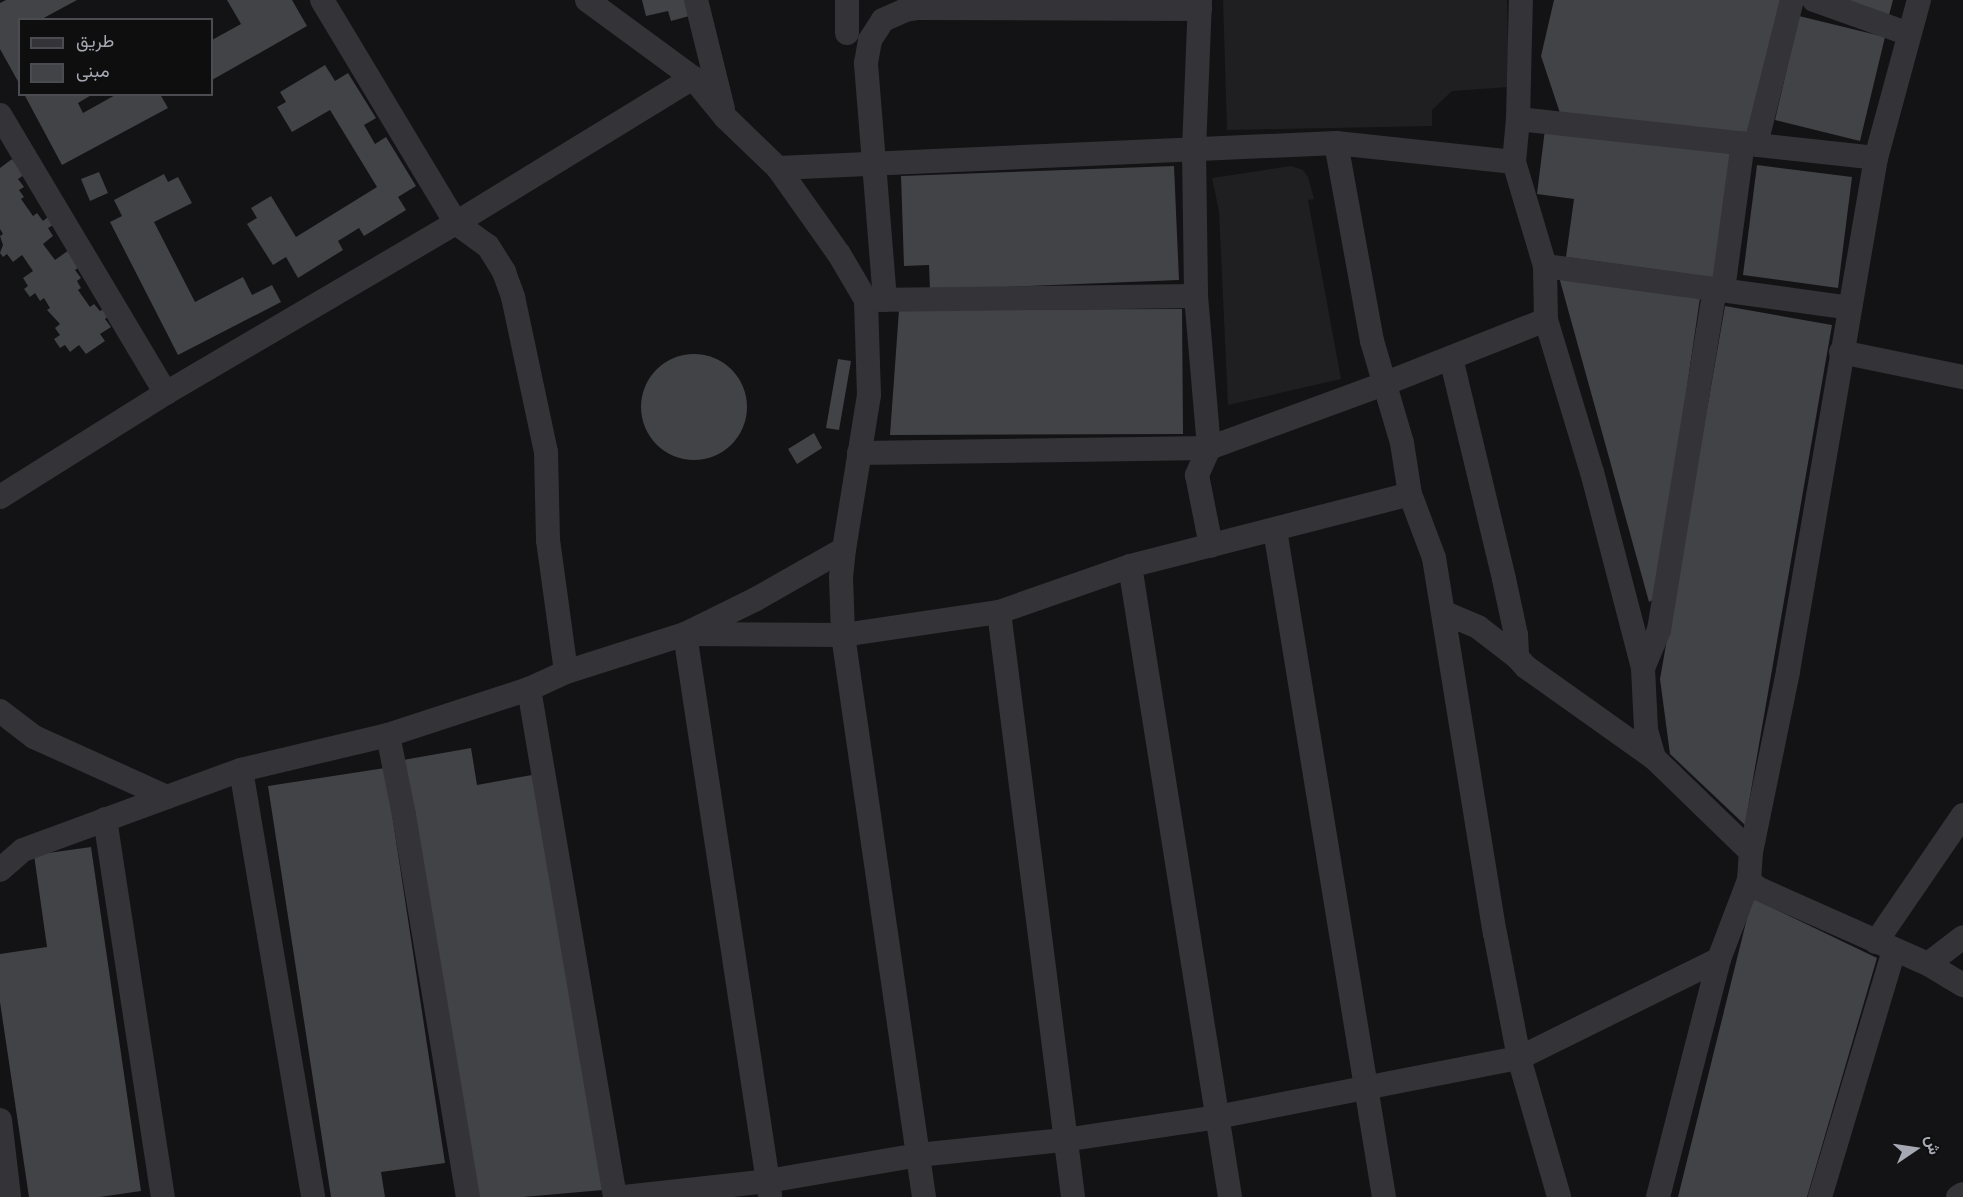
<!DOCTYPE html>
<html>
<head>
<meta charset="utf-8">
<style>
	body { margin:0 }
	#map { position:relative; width:1963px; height:1197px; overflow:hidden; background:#131214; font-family:Roboto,Vazirmatn,sans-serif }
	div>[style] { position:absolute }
	.built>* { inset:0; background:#1f1f21 }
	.building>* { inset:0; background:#424347 }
	.round { border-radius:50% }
	.minor>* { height:24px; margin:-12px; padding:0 12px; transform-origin:12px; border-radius:12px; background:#343438 }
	span { translate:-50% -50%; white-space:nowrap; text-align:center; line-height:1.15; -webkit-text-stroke:6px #0e0e0f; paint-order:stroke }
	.legend { position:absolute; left:18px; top:18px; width:195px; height:78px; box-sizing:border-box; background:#0e0e0f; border:2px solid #4b4c51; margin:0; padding:8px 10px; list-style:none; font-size:18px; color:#a6a9b3 }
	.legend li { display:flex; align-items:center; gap:12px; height:30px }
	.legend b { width:30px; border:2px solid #4b4c51 }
	.north { position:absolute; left:1885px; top:1119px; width:60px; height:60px; -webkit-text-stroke:4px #0e0e0f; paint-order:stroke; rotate:77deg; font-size:16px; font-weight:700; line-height:24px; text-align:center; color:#a6a9b3 }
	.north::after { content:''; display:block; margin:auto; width:21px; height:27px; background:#a6a9b3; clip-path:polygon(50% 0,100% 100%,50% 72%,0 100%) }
</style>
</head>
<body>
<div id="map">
	<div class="built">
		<i style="clip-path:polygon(1223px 0,1507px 0,1509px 87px,1452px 91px,1432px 110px,1432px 126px,1227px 130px)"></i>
		<i style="clip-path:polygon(1291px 166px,1303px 170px,1308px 177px,1314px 199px,1308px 200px,1341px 379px,1228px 405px,1219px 211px,1212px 178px)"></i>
	</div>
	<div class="building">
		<i style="clip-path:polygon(6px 0,77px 0,40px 20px,20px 20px,20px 85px,0 49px,0 3px)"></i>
		<i style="clip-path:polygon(227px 0,292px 0,307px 26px,212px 80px,212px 40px,241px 24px)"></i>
		<i style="clip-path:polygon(642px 0,689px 0,693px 15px,671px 21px,668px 11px,646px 16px)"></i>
		<i style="clip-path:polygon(1554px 0,1781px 0,1748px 139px,1561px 116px,1541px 56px)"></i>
		<i style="clip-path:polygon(1846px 0,1893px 0,1889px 15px)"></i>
		<i style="clip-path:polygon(1799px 16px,1885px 37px,1860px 141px,1775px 120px)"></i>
		<i style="clip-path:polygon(325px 65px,335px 81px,348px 73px,376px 118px,364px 125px,375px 144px,386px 137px,416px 186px,398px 197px,406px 210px,364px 236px,359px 228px,338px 241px,343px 250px,298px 278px,286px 257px,273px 265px,247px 224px,257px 218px,251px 208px,271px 196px,296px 237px,377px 187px,330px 110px,292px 132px,277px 107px,286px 102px,280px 92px)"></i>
		<i style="clip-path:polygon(24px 94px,93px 94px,78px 103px,83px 113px,117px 94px,160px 94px,168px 108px,62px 165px)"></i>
		<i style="clip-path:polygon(1545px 129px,1733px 154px,1717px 278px,1566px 257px,1574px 199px,1537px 194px)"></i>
		<i style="clip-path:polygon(12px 159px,24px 175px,18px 179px,24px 187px,19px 190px,24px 197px,21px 199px,33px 216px,37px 213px,43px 221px,48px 217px,53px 225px,48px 228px,53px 236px,43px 244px,55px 260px,69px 250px,81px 266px,75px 270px,81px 278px,77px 281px,81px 288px,78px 290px,90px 307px,94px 304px,100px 311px,105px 308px,110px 315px,105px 319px,111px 327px,100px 334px,105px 341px,86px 354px,79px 345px,70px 352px,65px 345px,60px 348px,54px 339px,60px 335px,55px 328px,60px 324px,47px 310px,50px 308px,44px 298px,40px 301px,35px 293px,30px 297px,24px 289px,28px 286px,23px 278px,33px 271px,22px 255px,13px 262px,7px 254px,3px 257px,0 253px,3px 245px,0 236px,3px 234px,0 229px,0 168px)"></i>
		<i style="clip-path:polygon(1757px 165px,1852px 177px,1838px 288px,1743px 275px)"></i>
		<i style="clip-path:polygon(1174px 166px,1179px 280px,930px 290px,929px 265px,904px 266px,901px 176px)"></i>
		<i style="clip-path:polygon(99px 172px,108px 193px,90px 201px,81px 179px)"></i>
		<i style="clip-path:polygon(164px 174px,168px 182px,178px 177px,192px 203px,154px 222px,195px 302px,243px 277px,252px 295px,272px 285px,281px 302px,178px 355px,110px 222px,122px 216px,114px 200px)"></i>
		<i style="clip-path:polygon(1559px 277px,1700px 298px,1656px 598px,1649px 602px)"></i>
		<i style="clip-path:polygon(1725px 306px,1832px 325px,1745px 825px,1670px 754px,1660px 679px)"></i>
		<i style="clip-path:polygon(1182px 309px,1183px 434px,890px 435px,899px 310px)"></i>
		<i class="round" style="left:641px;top:354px;width:106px;height:106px"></i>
		<i style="clip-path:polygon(838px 359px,851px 361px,839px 430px,826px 428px)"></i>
		<i style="clip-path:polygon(814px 433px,822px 448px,797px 464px,788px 449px)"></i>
		<i style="clip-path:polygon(471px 748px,477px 785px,532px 775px,603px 1190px,523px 1197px,479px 1197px,403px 760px)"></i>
		<i style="clip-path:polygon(385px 768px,445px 1163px,381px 1172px,385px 1197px,331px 1197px,268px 786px)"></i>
		<i style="clip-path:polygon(91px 847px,141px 1191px,100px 1197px,29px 1197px,0 1002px,0 954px,47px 947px,34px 855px)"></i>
		<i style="clip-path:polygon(1752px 898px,1877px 958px,1807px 1197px,1678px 1197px)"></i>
	</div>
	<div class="minor">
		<i style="left:322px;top:0;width:260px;rotate:59deg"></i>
		<i style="left:456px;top:223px;width:39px;rotate:36deg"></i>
		<i style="left:488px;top:246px;width:31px;rotate:58deg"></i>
		<i style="left:504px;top:272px;width:27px;rotate:70deg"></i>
		<i style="left:513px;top:297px;width:158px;rotate:78deg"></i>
		<i style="left:546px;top:452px;width:88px;rotate:88.7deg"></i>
		<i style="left:548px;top:540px;width:133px;rotate:82.2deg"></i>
		<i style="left:587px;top:0;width:132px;rotate:36.3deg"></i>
		<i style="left:693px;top:78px;width:50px;rotate:50.6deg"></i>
		<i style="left:725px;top:117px;width:74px;rotate:43.9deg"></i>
		<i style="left:778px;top:168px;width:105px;rotate:54.7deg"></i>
		<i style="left:839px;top:254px;width:53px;rotate:59.6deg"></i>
		<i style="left:866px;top:300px;width:95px;rotate:88.2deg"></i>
		<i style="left:869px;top:395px;width:156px;rotate:99.2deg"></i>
		<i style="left:844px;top:549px;width:28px;rotate:96deg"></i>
		<i style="left:841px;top:577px;width:58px;rotate:88deg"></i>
		<i style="left:843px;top:635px;width:568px;rotate:81.8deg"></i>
		<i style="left:696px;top:0;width:112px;rotate:76.1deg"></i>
		<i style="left:1200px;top:0;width:149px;rotate:92.3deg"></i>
		<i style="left:1194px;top:149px;width:147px;rotate:89.2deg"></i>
		<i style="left:1196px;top:296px;width:153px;rotate:85.1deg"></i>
		<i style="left:1209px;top:448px;width:30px;rotate:114deg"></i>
		<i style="left:1197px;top:475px;width:72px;rotate:78.8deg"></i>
		<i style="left:1814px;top:0;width:101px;rotate:19.7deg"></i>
		<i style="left:847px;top:33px;width:33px;rotate:-90deg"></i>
		<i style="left:0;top:115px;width:324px;rotate:59.2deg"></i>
		<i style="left:1518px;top:119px;width:360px;rotate:6.2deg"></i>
		<i style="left:1336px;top:143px;width:201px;rotate:79.7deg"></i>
		<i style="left:1372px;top:341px;width:106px;rotate:73.6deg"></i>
		<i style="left:1402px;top:443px;width:52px;rotate:81.1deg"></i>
		<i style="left:1410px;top:494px;width:68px;rotate:69.4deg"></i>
		<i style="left:1434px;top:558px;width:380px;rotate:80.8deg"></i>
		<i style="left:1495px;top:933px;width:127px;rotate:79.1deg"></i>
		<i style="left:1519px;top:1058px;width:145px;rotate:73.9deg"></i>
		<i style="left:1756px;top:144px;width:148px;rotate:-76deg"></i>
		<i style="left:778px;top:168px;width:559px;rotate:-2.57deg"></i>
		<i style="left:1336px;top:143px;width:179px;rotate:6.1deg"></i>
		<i style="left:1545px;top:266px;width:308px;rotate:7.8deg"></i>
		<i style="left:1723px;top:290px;width:148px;rotate:-82.3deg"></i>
		<i style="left:868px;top:300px;width:328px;rotate:-0.7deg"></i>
		<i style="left:885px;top:300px;width:238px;rotate:-94.6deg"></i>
		<i style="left:866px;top:63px;width:23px;rotate:-80deg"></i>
		<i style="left:870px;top:40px;width:24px;rotate:-57deg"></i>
		<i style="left:883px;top:20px;width:24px;rotate:-24deg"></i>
		<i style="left:905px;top:10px;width:12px;rotate:-9deg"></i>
		<i style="left:917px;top:8px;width:283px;rotate:0.2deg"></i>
		<i style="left:1546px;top:320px;width:159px;rotate:73.2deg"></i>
		<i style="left:1592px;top:472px;width:203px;rotate:75.4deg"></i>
		<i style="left:1643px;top:668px;width:62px;rotate:87.2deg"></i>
		<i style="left:1646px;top:730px;width:29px;rotate:74deg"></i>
		<i style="left:1841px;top:352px;width:125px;rotate:11.6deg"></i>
		<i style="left:1451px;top:358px;width:227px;rotate:76.5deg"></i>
		<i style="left:1504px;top:579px;width:57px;rotate:77.9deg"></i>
		<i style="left:1516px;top:635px;width:22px;rotate:87deg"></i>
		<i style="left:859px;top:453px;width:350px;rotate:-0.8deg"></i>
		<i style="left:1209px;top:448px;width:186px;rotate:-20.1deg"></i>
		<i style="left:1384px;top:384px;width:174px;rotate:-21.6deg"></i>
		<i style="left:1546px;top:320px;width:54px;rotate:-91.1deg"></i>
		<i style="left:1545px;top:266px;width:109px;rotate:-106.6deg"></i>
		<i style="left:1514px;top:162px;width:43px;rotate:-84.7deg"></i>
		<i style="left:1518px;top:119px;width:119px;rotate:-88.6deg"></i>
		<i style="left:0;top:497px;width:196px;rotate:-32.1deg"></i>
		<i style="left:166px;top:393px;width:336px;rotate:-30.4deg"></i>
		<i style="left:456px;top:223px;width:278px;rotate:-31.5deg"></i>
		<i style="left:1275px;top:530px;width:676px;rotate:80.72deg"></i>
		<i style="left:1130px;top:566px;width:639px;rotate:80.99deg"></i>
		<i style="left:999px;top:612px;width:590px;rotate:82.79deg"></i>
		<i style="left:1445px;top:613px;width:36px;rotate:23deg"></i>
		<i style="left:1478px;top:627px;width:49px;rotate:37.6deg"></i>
		<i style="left:1517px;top:657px;width:13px;rotate:48deg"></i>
		<i style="left:1526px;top:667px;width:157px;rotate:35.4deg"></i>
		<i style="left:1654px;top:758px;width:135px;rotate:44.1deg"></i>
		<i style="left:1643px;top:668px;width:41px;rotate:-67.2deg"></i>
		<i style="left:1659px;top:630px;width:346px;rotate:-80.7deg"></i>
		<i style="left:529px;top:689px;width:515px;rotate:80.39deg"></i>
		<i style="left:0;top:711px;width:43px;rotate:37.4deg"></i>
		<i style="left:34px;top:737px;width:146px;rotate:24.3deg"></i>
		<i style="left:388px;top:735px;width:82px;rotate:78.7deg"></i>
		<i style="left:404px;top:815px;width:387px;rotate:80.5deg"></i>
		<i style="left:241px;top:770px;width:433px;rotate:80.4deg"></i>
		<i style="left:105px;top:819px;width:382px;rotate:81.3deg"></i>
		<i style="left:0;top:870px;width:30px;rotate:-41deg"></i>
		<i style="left:23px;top:850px;width:232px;rotate:-20.2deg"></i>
		<i style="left:241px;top:770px;width:151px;rotate:-13.4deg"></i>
		<i style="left:388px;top:735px;width:148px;rotate:-18.1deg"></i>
		<i style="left:529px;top:689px;width:41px;rotate:-24.7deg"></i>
		<i style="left:566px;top:672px;width:125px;rotate:-17.7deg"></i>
		<i style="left:685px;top:634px;width:158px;rotate:0.4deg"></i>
		<i style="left:843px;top:635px;width:158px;rotate:-8.4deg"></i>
		<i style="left:999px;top:612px;width:139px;rotate:-19.3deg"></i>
		<i style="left:1130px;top:566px;width:289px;rotate:-14.4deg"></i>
		<i style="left:1749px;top:880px;width:11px;rotate:45deg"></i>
		<i style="left:1757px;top:888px;width:187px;rotate:24deg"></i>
		<i style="left:1928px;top:964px;width:41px;rotate:31deg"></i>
		<i style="left:1876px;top:942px;width:154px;rotate:-55.6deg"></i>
		<i style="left:1928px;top:964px;width:44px;rotate:-37.6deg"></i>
		<i style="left:0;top:1120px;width:78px;rotate:83.3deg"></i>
		<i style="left:770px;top:1195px;width:567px;rotate:-98.62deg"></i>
		<i style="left:685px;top:634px;width:79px;rotate:-26.2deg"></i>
		<i style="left:756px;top:599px;width:101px;rotate:-29.6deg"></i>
		<i style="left:624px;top:1197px;width:145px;rotate:-6.3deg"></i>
		<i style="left:768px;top:1181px;width:152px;rotate:-9.8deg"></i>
		<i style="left:918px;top:1155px;width:147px;rotate:-5.9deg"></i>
		<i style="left:1064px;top:1140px;width:155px;rotate:-8.5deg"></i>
		<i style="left:1217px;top:1117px;width:308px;rotate:-11.1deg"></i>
		<i style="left:1519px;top:1058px;width:223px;rotate:-26.3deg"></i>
		<i style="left:1658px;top:1197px;width:246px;rotate:-75.6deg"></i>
		<i style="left:1719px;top:959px;width:85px;rotate:-69.2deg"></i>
		<i style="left:1749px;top:880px;width:28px;rotate:-86deg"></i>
		<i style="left:1751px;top:852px;width:185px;rotate:-78.4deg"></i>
		<i style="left:1788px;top:671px;width:520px;rotate:-80.27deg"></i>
		<i style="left:1876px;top:158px;width:164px;rotate:-74.8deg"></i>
		<i style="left:1820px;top:1197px;width:258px;rotate:-73.3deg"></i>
		<i style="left:1958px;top:1197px;width:6px;rotate:-31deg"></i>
	</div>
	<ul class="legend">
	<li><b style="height:8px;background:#343438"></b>طريق</li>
	<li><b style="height:16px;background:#424347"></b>مبنى</li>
	</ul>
	<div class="north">ش</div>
</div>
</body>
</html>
